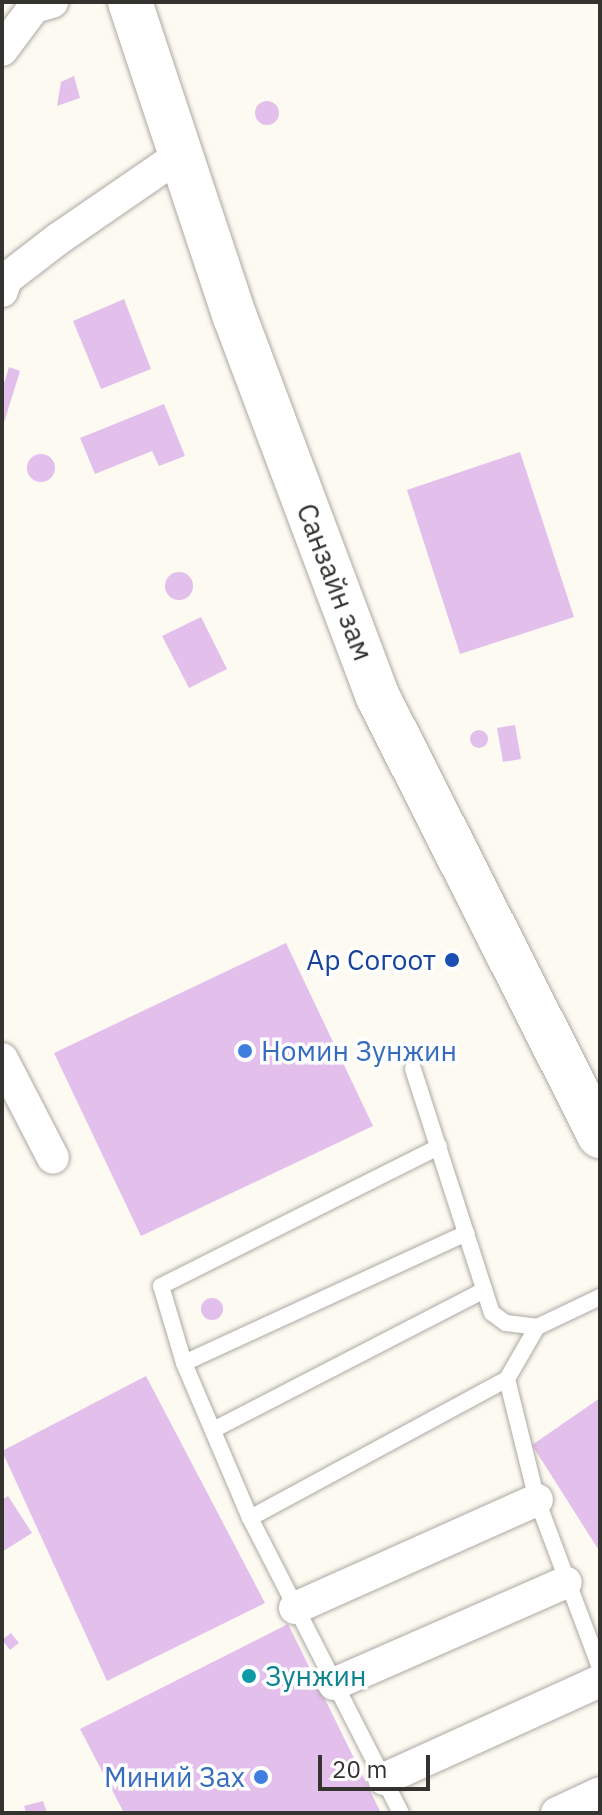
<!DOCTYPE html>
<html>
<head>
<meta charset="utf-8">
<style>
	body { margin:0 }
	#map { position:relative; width:602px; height:1815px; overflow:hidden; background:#fdfaf2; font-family:"IBM Plex Sans",sans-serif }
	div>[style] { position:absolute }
	.building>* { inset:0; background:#e3bfeb }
	.round { border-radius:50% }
	.roads { filter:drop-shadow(0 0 2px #aca9a2) drop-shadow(0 0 2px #aca9a2) }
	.service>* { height:16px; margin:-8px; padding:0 8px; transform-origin:8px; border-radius:8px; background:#fff }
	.minor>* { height:32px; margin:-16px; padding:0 16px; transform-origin:16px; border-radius:16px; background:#fff }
	.secondary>* { height:44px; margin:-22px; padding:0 22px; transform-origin:22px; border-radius:22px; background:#fff }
	.dots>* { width:22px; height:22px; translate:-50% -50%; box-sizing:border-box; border:4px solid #fff; border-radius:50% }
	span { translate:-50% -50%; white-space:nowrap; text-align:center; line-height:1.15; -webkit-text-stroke:7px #fff; paint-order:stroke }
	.street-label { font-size:28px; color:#353330 }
	.transit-label { font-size:28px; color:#164399 }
	.right { translate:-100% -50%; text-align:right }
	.shop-label { font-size:28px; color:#366cbe }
	.left { translate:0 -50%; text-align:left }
	.culture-label { font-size:28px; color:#0d838f }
	.frame { position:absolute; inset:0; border:4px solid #353330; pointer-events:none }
	.scale { position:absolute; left:318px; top:1755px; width:112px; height:36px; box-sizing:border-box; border:4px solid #353330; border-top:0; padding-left:10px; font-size:24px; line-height:28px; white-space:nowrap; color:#353330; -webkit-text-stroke:6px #fff; paint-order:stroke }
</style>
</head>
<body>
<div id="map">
	<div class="building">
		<i style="clip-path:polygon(74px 76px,80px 98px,57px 106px,61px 82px)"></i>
		<i class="round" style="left:255px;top:101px;width:24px;height:24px"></i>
		<i style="clip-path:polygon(124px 299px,151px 369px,101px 389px,73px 321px)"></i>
		<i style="clip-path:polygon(9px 367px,20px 371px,3px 426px,2px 390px)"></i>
		<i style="clip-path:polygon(164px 404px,185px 456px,159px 466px,152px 451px,95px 474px,80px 438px)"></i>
		<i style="clip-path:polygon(520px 452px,574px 617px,460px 654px,407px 490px)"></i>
		<i class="round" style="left:27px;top:454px;width:28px;height:28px"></i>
		<i class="round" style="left:165px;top:572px;width:28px;height:28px"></i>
		<i style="clip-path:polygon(201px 617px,227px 669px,189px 688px,162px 636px)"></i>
		<i style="clip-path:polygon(515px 725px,521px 759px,503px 762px,497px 728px)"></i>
		<i class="round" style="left:470px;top:730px;width:18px;height:18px"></i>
		<i style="clip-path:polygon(286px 943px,373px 1126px,141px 1236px,54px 1053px)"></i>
		<i class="round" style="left:201px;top:1298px;width:22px;height:22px"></i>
		<i style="clip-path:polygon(146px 1376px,265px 1603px,107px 1681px,2px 1451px)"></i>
		<i style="clip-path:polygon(600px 1398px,600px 1552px,532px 1445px)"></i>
		<i style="clip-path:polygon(8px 1496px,32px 1533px,2px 1552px,2px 1500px)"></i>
		<i style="clip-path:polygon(288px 1624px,381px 1813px,124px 1813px,80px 1729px)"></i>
		<i style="clip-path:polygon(11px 1633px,19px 1643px,10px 1650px,2px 1640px)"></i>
		<i style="clip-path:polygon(43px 1801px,47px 1813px,26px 1813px,24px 1806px)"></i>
	</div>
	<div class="roads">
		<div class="service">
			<i style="left:413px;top:1069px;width:256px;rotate:72.1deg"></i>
			<i style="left:492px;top:1313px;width:17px;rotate:36deg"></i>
			<i style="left:506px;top:1323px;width:31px;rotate:7deg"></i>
			<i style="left:537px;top:1327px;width:70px;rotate:-25.5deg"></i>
			<i style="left:184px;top:1363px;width:311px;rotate:-24.7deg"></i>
			<i style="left:507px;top:1379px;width:125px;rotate:76.1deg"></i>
			<i style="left:537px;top:1500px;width:179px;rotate:69.4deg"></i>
			<i style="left:215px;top:1429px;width:303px;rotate:-27.3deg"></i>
			<i style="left:250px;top:1518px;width:292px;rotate:-28.4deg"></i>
			<i style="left:507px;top:1379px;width:60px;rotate:-60deg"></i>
			<i style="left:401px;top:1813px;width:331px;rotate:-117.1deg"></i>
			<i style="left:250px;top:1518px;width:168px;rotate:-113.1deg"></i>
			<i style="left:184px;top:1363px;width:80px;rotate:-106.6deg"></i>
			<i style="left:161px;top:1286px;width:311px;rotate:-26.6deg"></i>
		</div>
		<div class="minor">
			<i style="left:2px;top:50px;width:54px;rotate:-53.3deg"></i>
			<i style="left:34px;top:7px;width:19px;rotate:-16deg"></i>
			<i style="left:2px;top:291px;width:13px;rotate:-72deg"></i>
			<i style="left:6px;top:279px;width:66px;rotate:-37.6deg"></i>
			<i style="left:58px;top:239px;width:148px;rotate:-34.5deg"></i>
			<i style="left:2px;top:1059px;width:111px;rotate:62.7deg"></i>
			<i style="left:295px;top:1608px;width:265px;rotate:-24.1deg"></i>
			<i style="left:334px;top:1684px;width:253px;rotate:-23.7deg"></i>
			<i style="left:384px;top:1779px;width:237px;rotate:-24.4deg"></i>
			<i style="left:557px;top:1813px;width:47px;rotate:-24.9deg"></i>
		</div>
		<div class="secondary">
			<i style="left:130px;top:2px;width:332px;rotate:71.6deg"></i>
			<i style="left:235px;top:317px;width:406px;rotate:69.4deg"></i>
			<i style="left:378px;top:697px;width:492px;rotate:63.2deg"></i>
		</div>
	</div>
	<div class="dots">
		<i style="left:452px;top:960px;background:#1a4fb4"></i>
		<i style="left:245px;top:1051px;background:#3f7fe0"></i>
		<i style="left:249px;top:1676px;background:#0f9aa8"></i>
		<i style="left:261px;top:1777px;background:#3f7fe0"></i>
	</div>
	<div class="street-label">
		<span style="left:335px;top:582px;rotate:69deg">Санзайн зам</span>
	</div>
	<div class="transit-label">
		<span class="right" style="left:436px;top:960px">Ар Согоот</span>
	</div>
	<div class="shop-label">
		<span class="left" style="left:261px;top:1051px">Номин Зунжин</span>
		<span class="right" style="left:245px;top:1777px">Миний Зах</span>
	</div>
	<div class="culture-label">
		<span class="left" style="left:265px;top:1676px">Зунжин</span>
	</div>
	<div class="frame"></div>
	<div class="scale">20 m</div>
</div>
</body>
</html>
